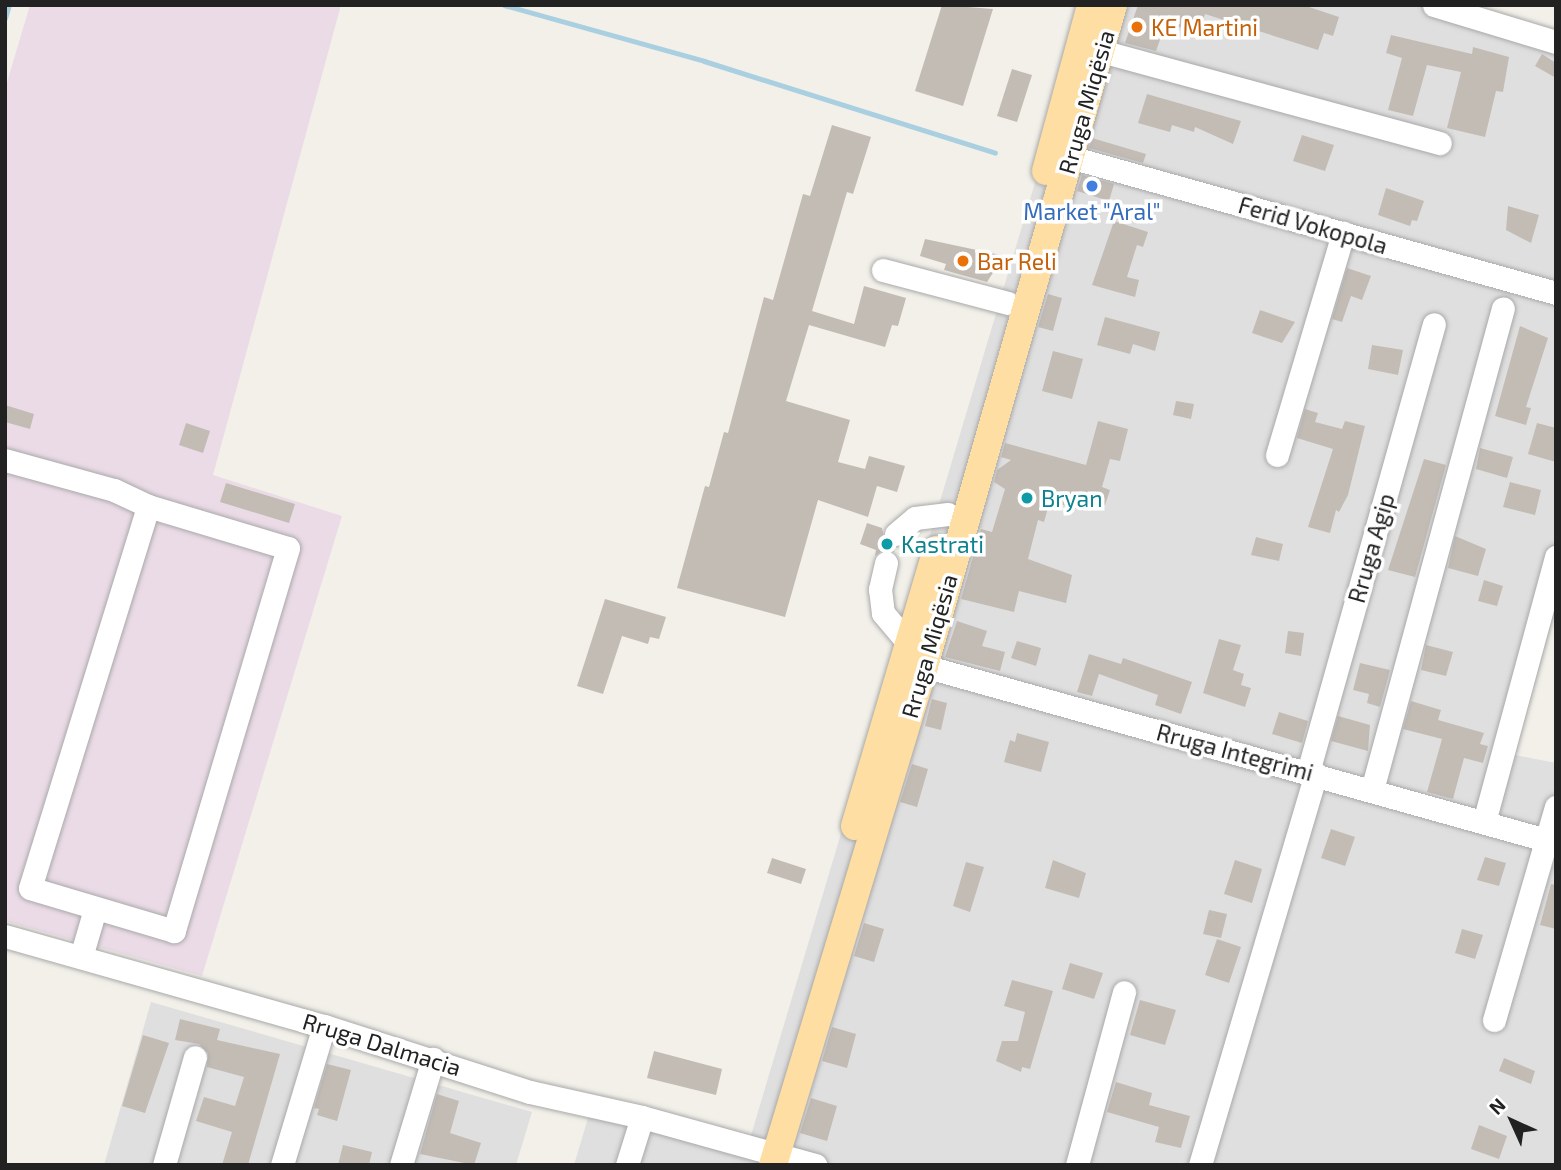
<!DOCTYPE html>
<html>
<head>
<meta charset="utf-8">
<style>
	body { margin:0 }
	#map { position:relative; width:1561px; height:1170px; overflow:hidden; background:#f2f0e9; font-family:"Exo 2",sans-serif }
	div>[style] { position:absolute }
	.residential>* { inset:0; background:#e0dfdf }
	.industrial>* { inset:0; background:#ebdbe7 }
	.stream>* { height:5px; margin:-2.5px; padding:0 2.5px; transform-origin:2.5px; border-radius:2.5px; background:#a9cfe0 }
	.building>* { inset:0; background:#c3bcb5 }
	.roads { filter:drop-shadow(0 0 2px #a9a9a9) drop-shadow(0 0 2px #a9a9a9) }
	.minor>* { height:23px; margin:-11.5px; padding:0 11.5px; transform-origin:11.5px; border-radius:11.5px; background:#fff }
	.major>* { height:28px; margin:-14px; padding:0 14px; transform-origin:14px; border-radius:14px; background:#fedea2 }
	.dots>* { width:19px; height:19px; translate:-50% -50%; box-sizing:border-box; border:4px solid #fff; border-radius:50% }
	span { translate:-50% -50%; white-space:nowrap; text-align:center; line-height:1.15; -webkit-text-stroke:7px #fff; paint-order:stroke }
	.food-label { font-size:23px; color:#c56008 }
	.left { translate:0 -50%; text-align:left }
	.street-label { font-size:23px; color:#222 }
	.shop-label { font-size:23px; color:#366cbe }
	.culture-label { font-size:23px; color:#0d838f }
	.frame { position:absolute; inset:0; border:7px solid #222; pointer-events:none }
	.north { position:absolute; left:1477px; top:1086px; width:70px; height:70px; -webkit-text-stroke:5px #fff; paint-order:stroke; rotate:315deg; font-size:19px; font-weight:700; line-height:28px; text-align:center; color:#222 }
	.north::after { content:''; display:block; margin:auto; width:24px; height:32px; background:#222; clip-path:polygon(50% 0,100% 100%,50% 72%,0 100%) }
</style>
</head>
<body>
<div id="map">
	<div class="residential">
		<i style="clip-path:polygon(1088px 5px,1472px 5px,1556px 38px,1556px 607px,1515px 755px,1556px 763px,1552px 865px,1556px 867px,1556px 1165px,574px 1165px,591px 1108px,746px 1152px)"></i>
		<i style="clip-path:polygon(151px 1002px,532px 1112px,516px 1165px,104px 1165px)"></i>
	</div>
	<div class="industrial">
		<i style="clip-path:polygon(30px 5px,341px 5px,213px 475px,342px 516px,202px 976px,5px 921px,5px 89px)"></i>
	</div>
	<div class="stream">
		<i style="left:504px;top:5px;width:208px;rotate:15.6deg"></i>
		<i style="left:704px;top:61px;width:305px;rotate:17.5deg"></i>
		<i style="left:5px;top:18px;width:14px;rotate:-73deg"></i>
	</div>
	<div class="building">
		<i style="clip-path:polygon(942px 5px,993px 9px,963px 106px,915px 91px)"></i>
		<i style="clip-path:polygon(1138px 5px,1303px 5px,1339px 17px,1333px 36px,1324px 33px,1318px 50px,1205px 14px,1199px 33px,1166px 23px,1156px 51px,1125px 43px)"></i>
		<i style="clip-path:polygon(1391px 35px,1472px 54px,1473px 47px,1509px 57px,1503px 92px,1496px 91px,1485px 137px,1447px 128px,1461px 72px,1427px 65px,1413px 116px,1388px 110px,1402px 58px,1386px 53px)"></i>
		<i style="clip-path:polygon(1542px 54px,1556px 63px,1556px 78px,1535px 66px)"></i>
		<i style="clip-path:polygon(1012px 69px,1032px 75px,1017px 122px,997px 116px)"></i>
		<i style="clip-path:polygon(1147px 94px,1241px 121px,1233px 144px,1195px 127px,1194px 132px,1172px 125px,1170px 132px,1138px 123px)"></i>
		<i style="clip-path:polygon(832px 125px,871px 137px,853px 194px,847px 192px,812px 311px,854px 324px,864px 286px,906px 298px,898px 326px,892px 325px,885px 347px,809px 325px,786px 401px,850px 420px,838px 462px,865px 469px,869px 456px,905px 466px,897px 492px,877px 486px,868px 517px,818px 500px,785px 617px,677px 588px,705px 486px,709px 487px,724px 432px,728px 433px,764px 297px,773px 300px,803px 194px,810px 196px)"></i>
		<i style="clip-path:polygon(1302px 135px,1334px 145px,1325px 171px,1293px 161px)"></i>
		<i style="clip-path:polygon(1092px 138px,1146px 154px,1143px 163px,1089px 148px)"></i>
		<i style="clip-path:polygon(1082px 175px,1114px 184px,1109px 201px,1077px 191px)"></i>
		<i style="clip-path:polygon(1386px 188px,1424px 201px,1417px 221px,1412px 220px,1410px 226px,1378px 215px)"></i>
		<i style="clip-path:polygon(1508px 206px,1539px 215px,1531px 243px,1506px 230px)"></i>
		<i style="clip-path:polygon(1114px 221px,1148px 232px,1143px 247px,1137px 245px,1127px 277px,1139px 280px,1135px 297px,1092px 285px)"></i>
		<i style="clip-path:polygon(925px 239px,1005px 256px,1001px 270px,996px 268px,987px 282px,944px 270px,946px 264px,920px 256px)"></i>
		<i style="clip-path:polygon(1347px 268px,1371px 276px,1362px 300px,1351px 296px,1342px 322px,1332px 319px)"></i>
		<i style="clip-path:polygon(1048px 294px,1062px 298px,1053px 331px,1038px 327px)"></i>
		<i style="clip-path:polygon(1260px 310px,1295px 322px,1282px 343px,1252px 333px)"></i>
		<i style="clip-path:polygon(1105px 317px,1160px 332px,1155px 351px,1133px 344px,1130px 354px,1097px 345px)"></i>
		<i style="clip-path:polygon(1520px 326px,1548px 338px,1526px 407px,1531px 408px,1526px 425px,1495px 416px)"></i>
		<i style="clip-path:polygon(1372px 345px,1403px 350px,1398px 375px,1368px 369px)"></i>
		<i style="clip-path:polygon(1053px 351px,1083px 359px,1072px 399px,1042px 391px)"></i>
		<i style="clip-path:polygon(1176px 401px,1194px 404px,1191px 419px,1173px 415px)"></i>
		<i style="clip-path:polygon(5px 405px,34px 414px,30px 429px,5px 422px)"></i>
		<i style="clip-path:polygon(1305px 409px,1318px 413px,1315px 422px,1342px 429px,1345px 421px,1365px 426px,1348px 495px,1339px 512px,1336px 510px,1330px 533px,1308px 527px,1333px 449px,1297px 438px)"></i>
		<i style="clip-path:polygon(1098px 421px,1128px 429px,1120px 461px,1110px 459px,1102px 487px,1110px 490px,1105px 505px,1085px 506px,1083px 511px,1050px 501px,1044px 522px,1038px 520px,1028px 559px,1072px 575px,1066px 603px,1019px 591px,1014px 612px,961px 599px,981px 529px,992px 532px,1005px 489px,994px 482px,997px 470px,1011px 460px,1001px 457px,1005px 443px,1086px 465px)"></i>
		<i style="clip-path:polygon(186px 423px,210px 431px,203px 453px,179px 445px)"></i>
		<i style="clip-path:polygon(1537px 423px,1556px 428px,1556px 462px,1528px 454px)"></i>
		<i style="clip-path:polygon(1480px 448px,1513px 457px,1507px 478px,1476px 469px)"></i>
		<i style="clip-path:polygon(1424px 459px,1446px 465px,1415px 577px,1388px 570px)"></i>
		<i style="clip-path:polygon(1510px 482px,1541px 490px,1535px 515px,1503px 507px)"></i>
		<i style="clip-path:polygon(226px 483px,295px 504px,289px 523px,220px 502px)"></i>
		<i style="clip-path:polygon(867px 523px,882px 528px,885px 542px,895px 548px,894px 552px,883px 550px,875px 556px,876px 550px,860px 544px)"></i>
		<i style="clip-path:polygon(1455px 536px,1486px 549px,1478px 576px,1448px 568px)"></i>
		<i style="clip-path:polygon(1256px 537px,1283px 544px,1279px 561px,1251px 555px)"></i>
		<i style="clip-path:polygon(1484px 580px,1503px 586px,1497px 606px,1478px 601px)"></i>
		<i style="clip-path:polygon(605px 599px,666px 617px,659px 639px,650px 637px,648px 644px,622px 636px,603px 694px,577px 686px)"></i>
		<i style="clip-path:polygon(957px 621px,987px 631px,982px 646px,1005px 652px,1000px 671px,945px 657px)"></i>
		<i style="clip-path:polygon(1288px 631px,1304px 633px,1301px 656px,1285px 653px)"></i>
		<i style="clip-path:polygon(1219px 639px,1241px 645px,1233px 670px,1244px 674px,1241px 685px,1251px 688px,1245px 707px,1203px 693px)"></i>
		<i style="clip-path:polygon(1017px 641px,1041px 648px,1036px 666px,1011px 658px)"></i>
		<i style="clip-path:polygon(1426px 645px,1453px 652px,1446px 676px,1421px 670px)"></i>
		<i style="clip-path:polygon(1089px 654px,1121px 664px,1123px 658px,1192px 682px,1181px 714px,1155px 705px,1158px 695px,1099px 674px,1092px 696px,1077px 692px)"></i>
		<i style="clip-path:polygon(1360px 663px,1390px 670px,1380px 707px,1367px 703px,1369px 694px,1353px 690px)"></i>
		<i style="clip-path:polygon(932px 699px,947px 703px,941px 730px,925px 726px)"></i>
		<i style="clip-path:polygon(1411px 701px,1441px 710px,1438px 720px,1484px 733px,1480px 744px,1488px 746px,1483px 763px,1464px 758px,1453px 799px,1427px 792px,1442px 739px,1403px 729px)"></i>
		<i style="clip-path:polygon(1279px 712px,1308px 721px,1302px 743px,1272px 734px)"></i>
		<i style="clip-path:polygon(1338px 716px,1370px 725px,1368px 751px,1331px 741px)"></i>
		<i style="clip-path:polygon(1017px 733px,1049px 742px,1041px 772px,1004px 762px,1010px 740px,1015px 742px)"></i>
		<i style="clip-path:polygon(912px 764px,928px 769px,917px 807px,900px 802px)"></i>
		<i style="clip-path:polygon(1331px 829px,1355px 837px,1345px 866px,1321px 858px)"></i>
		<i style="clip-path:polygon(1485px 857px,1506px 863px,1499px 886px,1477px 880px)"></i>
		<i style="clip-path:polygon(772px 858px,806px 869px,801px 884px,767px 873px)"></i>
		<i style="clip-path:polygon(1053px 860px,1086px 873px,1079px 898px,1045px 888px)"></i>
		<i style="clip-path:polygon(1235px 860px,1262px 869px,1252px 903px,1224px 894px)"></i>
		<i style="clip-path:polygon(966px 862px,984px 867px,970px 912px,953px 906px)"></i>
		<i style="clip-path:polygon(1551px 884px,1556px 885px,1556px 929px,1540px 925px)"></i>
		<i style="clip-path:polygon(1209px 910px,1227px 914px,1221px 938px,1203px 934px)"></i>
		<i style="clip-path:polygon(864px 923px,884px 929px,874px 962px,854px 956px)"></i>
		<i style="clip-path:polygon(1462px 929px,1483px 935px,1475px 959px,1455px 953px)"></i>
		<i style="clip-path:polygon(1217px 939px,1241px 947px,1229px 983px,1205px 975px)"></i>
		<i style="clip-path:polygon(1070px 963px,1103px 973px,1094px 999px,1062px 989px)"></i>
		<i style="clip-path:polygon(1012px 980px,1053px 991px,1030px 1069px,1022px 1067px,1021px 1072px,996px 1061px,1002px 1041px,1018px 1041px,1025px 1012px,1004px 1006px)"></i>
		<i style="clip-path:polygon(1140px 1000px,1176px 1010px,1165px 1045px,1130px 1035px)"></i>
		<i style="clip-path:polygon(180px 1019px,220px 1029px,217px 1040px,280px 1054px,248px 1165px,222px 1165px,232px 1132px,196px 1121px,204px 1097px,235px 1106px,244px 1077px,207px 1067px,208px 1053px,199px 1044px,175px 1040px)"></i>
		<i style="clip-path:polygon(832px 1027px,856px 1034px,847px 1068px,822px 1061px)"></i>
		<i style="clip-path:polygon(143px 1035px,169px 1043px,145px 1113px,122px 1106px)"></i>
		<i style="clip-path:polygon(654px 1051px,722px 1069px,716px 1095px,647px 1078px)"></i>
		<i style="clip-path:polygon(1504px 1058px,1535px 1071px,1531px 1084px,1499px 1071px)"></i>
		<i style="clip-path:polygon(327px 1064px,351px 1070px,337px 1121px,317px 1115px,319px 1109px,314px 1108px)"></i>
		<i style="clip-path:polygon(1116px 1082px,1152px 1093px,1149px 1105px,1190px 1116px,1181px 1148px,1155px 1142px,1159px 1127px,1107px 1112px)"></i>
		<i style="clip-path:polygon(437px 1094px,459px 1101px,450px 1133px,481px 1143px,474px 1165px,420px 1154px)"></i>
		<i style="clip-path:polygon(811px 1098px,837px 1106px,827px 1141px,800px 1133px)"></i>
		<i style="clip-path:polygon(1479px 1125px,1507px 1136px,1499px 1159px,1471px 1149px)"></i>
		<i style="clip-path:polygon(343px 1145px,372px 1152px,369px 1165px,338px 1165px)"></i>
	</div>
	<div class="roads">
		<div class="minor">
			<i style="left:1434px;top:5px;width:127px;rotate:16.9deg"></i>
			<i style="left:1101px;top:51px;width:351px;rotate:15.2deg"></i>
			<i style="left:1070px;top:157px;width:505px;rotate:15.63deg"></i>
			<i style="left:883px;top:270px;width:129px;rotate:14.8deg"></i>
			<i style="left:1277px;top:455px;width:232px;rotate:-73.4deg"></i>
			<i style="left:5px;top:460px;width:113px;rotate:15.4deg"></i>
			<i style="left:114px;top:490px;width:38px;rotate:25deg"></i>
			<i style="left:148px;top:506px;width:146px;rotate:16.7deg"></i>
			<i style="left:288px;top:548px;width:400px;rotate:106.6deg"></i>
			<i style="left:174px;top:931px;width:150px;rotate:-163.4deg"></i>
			<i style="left:30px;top:888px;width:400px;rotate:-72.8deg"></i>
			<i style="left:896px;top:534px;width:25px;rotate:-40deg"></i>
			<i style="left:915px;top:518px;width:33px;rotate:-7deg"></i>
			<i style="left:886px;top:563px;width:27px;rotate:103deg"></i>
			<i style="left:880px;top:589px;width:24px;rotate:83deg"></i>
			<i style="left:883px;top:613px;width:40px;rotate:50deg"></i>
			<i style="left:924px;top:666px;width:646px;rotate:15.63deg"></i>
			<i style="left:1308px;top:772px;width:465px;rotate:-74.3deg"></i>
			<i style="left:1372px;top:790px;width:499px;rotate:-74.8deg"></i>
			<i style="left:1484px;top:822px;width:275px;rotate:-74.8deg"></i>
			<i style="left:5px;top:936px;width:331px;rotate:15.8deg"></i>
			<i style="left:324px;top:1026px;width:216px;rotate:17.8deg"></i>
			<i style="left:530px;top:1092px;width:115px;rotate:12.6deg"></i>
			<i style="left:642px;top:1117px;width:180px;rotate:15.5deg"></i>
			<i style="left:81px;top:957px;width:50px;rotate:-73.7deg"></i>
			<i style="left:1494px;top:1020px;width:222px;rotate:-73.8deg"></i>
			<i style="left:164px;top:1165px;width:112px;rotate:-74deg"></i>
			<i style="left:282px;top:1165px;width:145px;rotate:-73.2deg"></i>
			<i style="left:401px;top:1165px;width:111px;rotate:-73.2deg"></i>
			<i style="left:627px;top:1165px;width:50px;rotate:-72.6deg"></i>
			<i style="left:1077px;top:1165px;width:179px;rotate:-74.8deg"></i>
			<i style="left:1200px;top:1165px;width:408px;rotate:-73.5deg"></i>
		</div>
		<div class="major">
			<i style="left:1046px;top:171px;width:172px;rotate:-74.8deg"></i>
			<i style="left:855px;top:826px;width:288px;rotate:-73.5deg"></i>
			<i style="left:773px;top:1165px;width:521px;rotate:-73.16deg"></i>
			<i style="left:924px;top:666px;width:687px;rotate:-74.04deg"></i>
		</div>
	</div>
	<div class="dots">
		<i style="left:1137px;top:27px;background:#e8710a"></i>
		<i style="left:1092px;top:186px;background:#3f7fe0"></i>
		<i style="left:963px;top:261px;background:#e8710a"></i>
		<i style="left:1027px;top:498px;background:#0f9aa8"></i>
		<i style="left:887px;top:544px;background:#0f9aa8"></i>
	</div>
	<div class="food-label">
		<span class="left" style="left:1151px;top:27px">KE Martini</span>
		<span class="left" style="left:977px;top:261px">Bar Reli</span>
	</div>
	<div class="street-label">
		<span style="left:1086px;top:102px;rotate:-74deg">Rruga Miqësia</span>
		<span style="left:1313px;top:225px;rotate:16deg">Ferid Vokopola</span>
		<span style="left:1371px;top:548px;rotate:-74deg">Rruga Agip</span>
		<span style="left:929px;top:646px;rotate:-74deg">Rruga Miqësia</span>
		<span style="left:1235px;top:752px;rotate:15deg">Rruga Integrimi</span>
		<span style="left:382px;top:1044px;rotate:17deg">Rruga Dalmacia</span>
	</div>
	<div class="shop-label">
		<span style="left:1092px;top:211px">Market "Aral"</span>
	</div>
	<div class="culture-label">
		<span class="left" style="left:1041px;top:498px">Bryan</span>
		<span class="left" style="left:901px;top:544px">Kastrati</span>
	</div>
	<div class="frame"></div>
	<div class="north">N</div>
</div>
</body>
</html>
